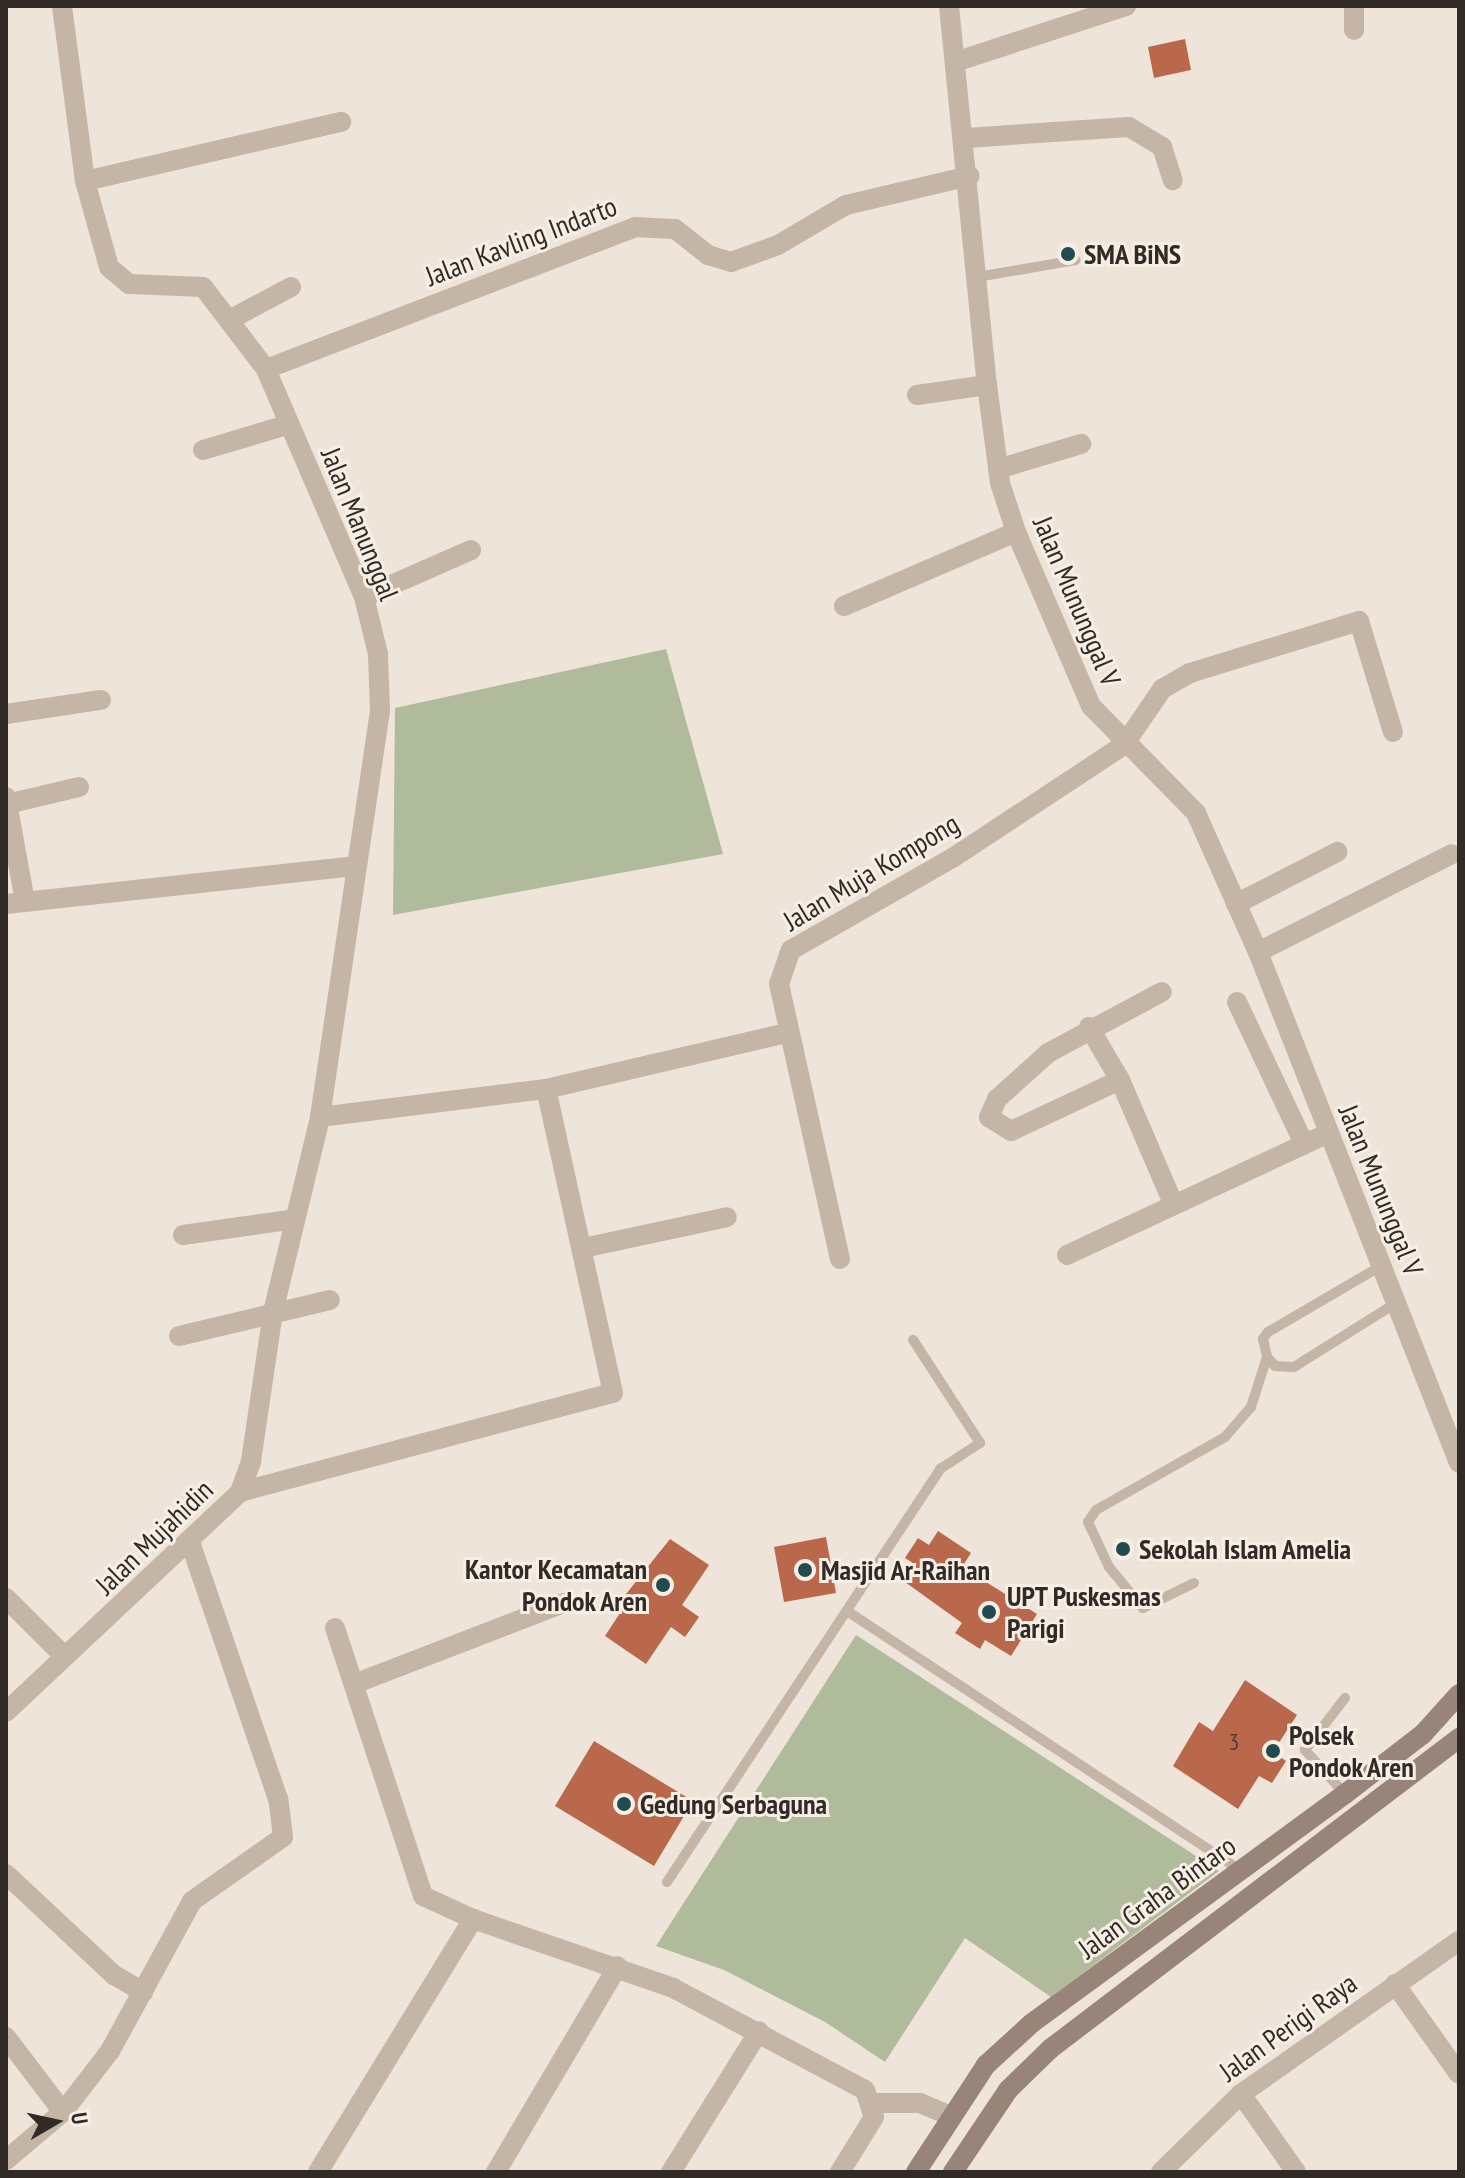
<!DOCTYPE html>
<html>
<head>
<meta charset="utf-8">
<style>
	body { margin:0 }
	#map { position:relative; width:1465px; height:2178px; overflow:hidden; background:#eee4d9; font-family:"PT Sans Narrow",sans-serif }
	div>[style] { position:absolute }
	.green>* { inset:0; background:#b0bb9b }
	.building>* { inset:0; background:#b9684c }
	.service>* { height:10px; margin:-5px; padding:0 5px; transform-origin:5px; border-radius:5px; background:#c5b5a7 }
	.minor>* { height:20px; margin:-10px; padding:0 10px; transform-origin:10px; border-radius:10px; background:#c5b5a7 }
	.tertiary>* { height:20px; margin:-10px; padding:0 10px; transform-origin:10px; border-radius:10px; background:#c5b5a7 }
	.secondary>* { height:20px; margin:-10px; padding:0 10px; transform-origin:10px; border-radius:10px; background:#988478 }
	.dots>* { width:22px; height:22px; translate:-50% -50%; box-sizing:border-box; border:4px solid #f7efe5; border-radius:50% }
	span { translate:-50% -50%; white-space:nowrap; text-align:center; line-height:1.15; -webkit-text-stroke:6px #f7efe5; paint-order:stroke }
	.number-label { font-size:24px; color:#543a30 }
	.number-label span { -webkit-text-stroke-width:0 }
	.street-label { font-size:28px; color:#322a26 }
	.poi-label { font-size:28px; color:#322a26; font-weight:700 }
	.left { translate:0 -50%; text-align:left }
	.right { translate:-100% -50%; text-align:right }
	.frame { position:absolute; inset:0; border:8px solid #322a26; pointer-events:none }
	.north { position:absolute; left:16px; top:2082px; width:80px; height:80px; -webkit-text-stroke:6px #f7efe5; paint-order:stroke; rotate:81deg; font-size:22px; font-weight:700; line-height:32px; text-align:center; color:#322a26 }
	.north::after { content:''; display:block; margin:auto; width:28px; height:36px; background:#322a26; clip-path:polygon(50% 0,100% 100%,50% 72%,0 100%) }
</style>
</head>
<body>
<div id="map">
	<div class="green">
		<i style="clip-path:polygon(666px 649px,723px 854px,393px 915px,395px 708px)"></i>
		<i style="clip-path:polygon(856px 1635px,1219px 1871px,1051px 1997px,965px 1938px,885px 2062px,825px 2022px,724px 1970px,656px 1946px)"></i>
	</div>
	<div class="building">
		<i style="clip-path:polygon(1185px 39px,1191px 70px,1154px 78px,1148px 47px)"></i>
		<i style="clip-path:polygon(938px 1531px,971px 1553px,962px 1567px,1037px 1614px,1011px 1656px,985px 1640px,980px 1649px,955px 1633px,962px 1623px,905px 1582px,916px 1565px,905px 1558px,918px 1538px,929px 1545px)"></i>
		<i style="clip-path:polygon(826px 1537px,836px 1593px,784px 1602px,774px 1547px)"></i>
		<i style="clip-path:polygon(670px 1539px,709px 1565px,682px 1605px,699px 1617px,685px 1637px,671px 1627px,646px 1664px,605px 1636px,620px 1613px,614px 1609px)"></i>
		<i style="clip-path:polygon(1245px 1680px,1297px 1715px,1273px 1752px,1286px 1761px,1272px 1783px,1259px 1776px,1238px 1809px,1173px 1766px,1199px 1722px,1213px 1731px)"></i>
		<i style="clip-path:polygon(594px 1741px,693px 1801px,654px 1866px,555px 1806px)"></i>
	</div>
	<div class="service">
		<i style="left:977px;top:277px;width:100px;rotate:-9.7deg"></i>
		<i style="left:1381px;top:1266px;width:131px;rotate:149.7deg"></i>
		<i style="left:1268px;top:1332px;width:9px;rotate:126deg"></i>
		<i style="left:1263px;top:1339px;width:18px;rotate:77deg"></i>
		<i style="left:1267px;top:1357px;width:12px;rotate:48deg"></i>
		<i style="left:1275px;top:1366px;width:19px;rotate:3deg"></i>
		<i style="left:1294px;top:1367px;width:120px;rotate:-32.1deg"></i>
		<i style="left:1194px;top:1583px;width:57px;rotate:153.9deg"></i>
		<i style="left:1143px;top:1608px;width:53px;rotate:-129.7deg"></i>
		<i style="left:1109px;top:1567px;width:50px;rotate:-115deg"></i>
		<i style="left:1088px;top:1522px;width:14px;rotate:-56deg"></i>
		<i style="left:1096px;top:1510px;width:148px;rotate:-29.5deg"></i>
		<i style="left:1225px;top:1437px;width:40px;rotate:-49deg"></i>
		<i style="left:1251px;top:1407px;width:52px;rotate:-72.3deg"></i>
		<i style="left:850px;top:1613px;width:469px;rotate:33.4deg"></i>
		<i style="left:1345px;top:1698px;width:66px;rotate:127.6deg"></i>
		<i style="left:1305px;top:1750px;width:59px;rotate:47.7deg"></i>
		<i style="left:667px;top:1882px;width:495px;rotate:-56.5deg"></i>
		<i style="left:940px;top:1469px;width:48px;rotate:-33deg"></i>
		<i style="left:980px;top:1443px;width:123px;rotate:-123deg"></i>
	</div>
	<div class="minor">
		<i style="left:1354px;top:6px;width:24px;rotate:90deg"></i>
		<i style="left:958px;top:61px;width:177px;rotate:-18.1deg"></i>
		<i style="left:966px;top:138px;width:163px;rotate:-3.9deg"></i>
		<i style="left:1129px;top:127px;width:39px;rotate:31deg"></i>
		<i style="left:1162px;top:147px;width:35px;rotate:72deg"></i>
		<i style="left:85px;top:181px;width:263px;rotate:-13deg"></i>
		<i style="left:231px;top:319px;width:68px;rotate:-28.1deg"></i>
		<i style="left:266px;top:369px;width:395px;rotate:-21deg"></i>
		<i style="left:635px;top:227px;width:40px;rotate:2.9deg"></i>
		<i style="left:675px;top:229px;width:42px;rotate:38.2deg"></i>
		<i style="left:708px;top:255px;width:24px;rotate:17deg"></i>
		<i style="left:731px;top:262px;width:50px;rotate:-19.9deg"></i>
		<i style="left:778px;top:245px;width:79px;rotate:-30.5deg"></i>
		<i style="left:846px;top:205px;width:127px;rotate:-13.2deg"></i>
		<i style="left:917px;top:395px;width:71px;rotate:-8.1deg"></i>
		<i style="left:203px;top:450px;width:88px;rotate:-16.6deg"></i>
		<i style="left:998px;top:469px;width:87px;rotate:-16.8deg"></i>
		<i style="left:364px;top:597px;width:117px;rotate:-23.7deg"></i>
		<i style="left:844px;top:606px;width:187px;rotate:-23.3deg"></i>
		<i style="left:6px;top:714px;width:96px;rotate:-8.4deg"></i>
		<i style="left:6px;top:797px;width:107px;rotate:79.7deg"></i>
		<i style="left:7px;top:804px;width:74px;rotate:-13.3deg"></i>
		<i style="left:6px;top:904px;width:351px;rotate:-6.2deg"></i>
		<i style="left:1236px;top:904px;width:114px;rotate:-27.2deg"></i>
		<i style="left:1258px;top:952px;width:217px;rotate:-26.8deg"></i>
		<i style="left:1237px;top:1002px;width:157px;rotate:64.7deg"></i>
		<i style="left:1089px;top:1027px;width:61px;rotate:59.7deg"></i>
		<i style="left:1120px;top:1080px;width:134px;rotate:66.7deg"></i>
		<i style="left:1120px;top:1080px;width:120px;rotate:154.9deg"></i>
		<i style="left:1011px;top:1131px;width:26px;rotate:-148deg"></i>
		<i style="left:989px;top:1117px;width:20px;rotate:-66deg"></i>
		<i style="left:997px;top:1099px;width:69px;rotate:-42deg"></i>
		<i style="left:1048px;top:1053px;width:129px;rotate:-28.2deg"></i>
		<i style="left:320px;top:1117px;width:228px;rotate:-7.1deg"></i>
		<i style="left:546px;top:1089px;width:247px;rotate:-13.1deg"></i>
		<i style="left:183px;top:1235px;width:113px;rotate:-8.1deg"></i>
		<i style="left:583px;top:1248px;width:147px;rotate:-12.1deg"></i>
		<i style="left:1067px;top:1255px;width:289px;rotate:-25deg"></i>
		<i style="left:840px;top:1259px;width:282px;rotate:-102.5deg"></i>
		<i style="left:779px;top:984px;width:36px;rotate:-71deg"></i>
		<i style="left:791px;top:950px;width:188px;rotate:-29.7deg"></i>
		<i style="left:954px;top:857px;width:204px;rotate:-33.4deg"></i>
		<i style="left:1124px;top:745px;width:68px;rotate:-55.8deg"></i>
		<i style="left:1162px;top:689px;width:32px;rotate:-30deg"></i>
		<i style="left:1190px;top:673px;width:177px;rotate:-17.1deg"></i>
		<i style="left:1359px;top:621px;width:116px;rotate:73deg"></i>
		<i style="left:179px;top:1336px;width:155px;rotate:-13.4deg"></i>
		<i style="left:240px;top:1492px;width:386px;rotate:-14.9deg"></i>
		<i style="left:613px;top:1393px;width:311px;rotate:-102.4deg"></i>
		<i style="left:6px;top:1598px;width:83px;rotate:45deg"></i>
		<i style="left:335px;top:1628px;width:282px;rotate:71.8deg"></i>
		<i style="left:423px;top:1896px;width:55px;rotate:24.7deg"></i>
		<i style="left:354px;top:1684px;width:227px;rotate:-21.1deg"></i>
		<i style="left:6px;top:1712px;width:321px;rotate:-43.2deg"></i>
		<i style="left:240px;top:1492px;width:33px;rotate:-70deg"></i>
		<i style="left:251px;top:1461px;width:151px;rotate:-81.6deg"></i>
		<i style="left:273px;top:1312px;width:201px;rotate:-76.4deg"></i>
		<i style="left:320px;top:1117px;width:409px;rotate:-81.6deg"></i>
		<i style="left:380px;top:712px;width:58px;rotate:-92deg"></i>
		<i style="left:378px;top:654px;width:59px;rotate:-103.8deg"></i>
		<i style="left:364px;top:597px;width:248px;rotate:-113.3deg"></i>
		<i style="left:266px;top:369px;width:103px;rotate:-127.5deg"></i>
		<i style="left:203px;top:287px;width:74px;rotate:-177.7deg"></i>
		<i style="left:129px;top:284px;width:26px;rotate:-140deg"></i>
		<i style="left:109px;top:267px;width:89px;rotate:-105.6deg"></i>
		<i style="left:85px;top:181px;width:177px;rotate:-97.5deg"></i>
		<i style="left:6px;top:1874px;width:148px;rotate:43.1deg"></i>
		<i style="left:114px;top:1975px;width:34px;rotate:30deg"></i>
		<i style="left:1395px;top:1984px;width:110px;rotate:54.6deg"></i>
		<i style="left:6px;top:2037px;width:94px;rotate:52.8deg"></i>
		<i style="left:1241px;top:2094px;width:95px;rotate:54.8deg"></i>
		<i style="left:874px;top:2103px;width:46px"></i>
		<i style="left:920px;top:2103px;width:33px;rotate:23deg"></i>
		<i style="left:6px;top:2160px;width:75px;rotate:-40.1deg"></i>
		<i style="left:63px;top:2112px;width:77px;rotate:-52.4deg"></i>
		<i style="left:110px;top:2051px;width:171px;rotate:-61.3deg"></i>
		<i style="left:192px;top:1901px;width:111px;rotate:-35.1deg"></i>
		<i style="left:283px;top:1837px;width:38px;rotate:-97deg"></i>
		<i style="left:278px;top:1799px;width:268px;rotate:-108.9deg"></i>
		<i style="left:318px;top:2172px;width:297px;rotate:-58.5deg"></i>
		<i style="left:473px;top:1919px;width:212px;rotate:19deg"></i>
		<i style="left:673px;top:1988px;width:217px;rotate:28deg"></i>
		<i style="left:865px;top:2090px;width:28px;rotate:72deg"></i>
		<i style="left:874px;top:2117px;width:65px;rotate:121.7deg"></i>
		<i style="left:496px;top:2172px;width:239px;rotate:-59.4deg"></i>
		<i style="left:671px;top:2172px;width:166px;rotate:-58deg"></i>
	</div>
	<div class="tertiary">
		<i style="left:949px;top:6px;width:381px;rotate:84.3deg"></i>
		<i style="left:987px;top:385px;width:99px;rotate:82.4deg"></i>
		<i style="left:1000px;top:483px;width:52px;rotate:71.9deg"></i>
		<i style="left:1016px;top:532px;width:189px;rotate:66.7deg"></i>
		<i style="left:1091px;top:706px;width:150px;rotate:45.5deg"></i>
		<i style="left:1196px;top:813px;width:152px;rotate:66deg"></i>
		<i style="left:1258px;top:952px;width:549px;rotate:68.53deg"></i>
		<i style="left:1161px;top:2172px;width:112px;rotate:-44.3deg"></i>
		<i style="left:1241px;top:2094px;width:266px;rotate:-35.1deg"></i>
	</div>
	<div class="secondary">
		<i style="left:916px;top:2172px;width:128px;rotate:-56.8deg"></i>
		<i style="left:986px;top:2065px;width:62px;rotate:-42.4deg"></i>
		<i style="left:1032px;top:2023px;width:388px;rotate:-36.2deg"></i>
		<i style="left:1345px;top:1794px;width:98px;rotate:-37.6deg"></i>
		<i style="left:1423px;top:1734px;width:54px;rotate:-48deg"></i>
		<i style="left:953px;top:2172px;width:99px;rotate:-56.1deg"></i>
		<i style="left:1008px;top:2090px;width:59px;rotate:-44.3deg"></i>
		<i style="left:1050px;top:2049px;width:514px;rotate:-37.25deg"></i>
	</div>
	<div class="dots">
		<i style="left:1068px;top:254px;background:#214b4f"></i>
		<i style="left:1123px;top:1549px;background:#214b4f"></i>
		<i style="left:805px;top:1570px;background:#214b4f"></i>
		<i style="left:663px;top:1585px;background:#214b4f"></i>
		<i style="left:989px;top:1612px;background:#214b4f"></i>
		<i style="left:1273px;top:1751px;background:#214b4f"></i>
		<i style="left:624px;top:1804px;background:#214b4f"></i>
	</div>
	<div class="number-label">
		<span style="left:1234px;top:1742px">3</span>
	</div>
	<div class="street-label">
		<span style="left:521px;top:241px;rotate:-21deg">Jalan Kavling Indarto</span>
		<span style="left:360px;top:524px;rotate:68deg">Jalan Manunggal</span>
		<span style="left:1077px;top:601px;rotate:67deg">Jalan Mununggal V</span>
		<span style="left:871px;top:872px;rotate:-31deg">Jalan Muja Kompong</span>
		<span style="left:1381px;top:1190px;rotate:68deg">Jalan Mununggal V</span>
		<span style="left:154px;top:1537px;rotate:-44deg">Jalan Mujahidin</span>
		<span style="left:1157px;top:1897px;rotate:-36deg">Jalan Graha Bintaro</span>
		<span style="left:1288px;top:2027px;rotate:-36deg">Jalan Perigi Raya</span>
	</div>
	<div class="poi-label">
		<span class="left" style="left:1084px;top:254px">SMA BiNS</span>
		<span class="left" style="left:1139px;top:1549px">Sekolah Islam Amelia</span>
		<span class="right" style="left:647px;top:1585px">Kantor Kecamatan<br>Pondok Aren</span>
		<span class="left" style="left:821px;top:1570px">Masjid Ar-Raihan</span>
		<span class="left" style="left:1007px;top:1612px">UPT Puskesmas<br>Parigi</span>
		<span class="left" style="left:1289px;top:1751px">Polsek<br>Pondok Aren</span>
		<span class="left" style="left:640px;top:1804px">Gedung Serbaguna</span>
	</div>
	<div class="frame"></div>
	<div class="north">U</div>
</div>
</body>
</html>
